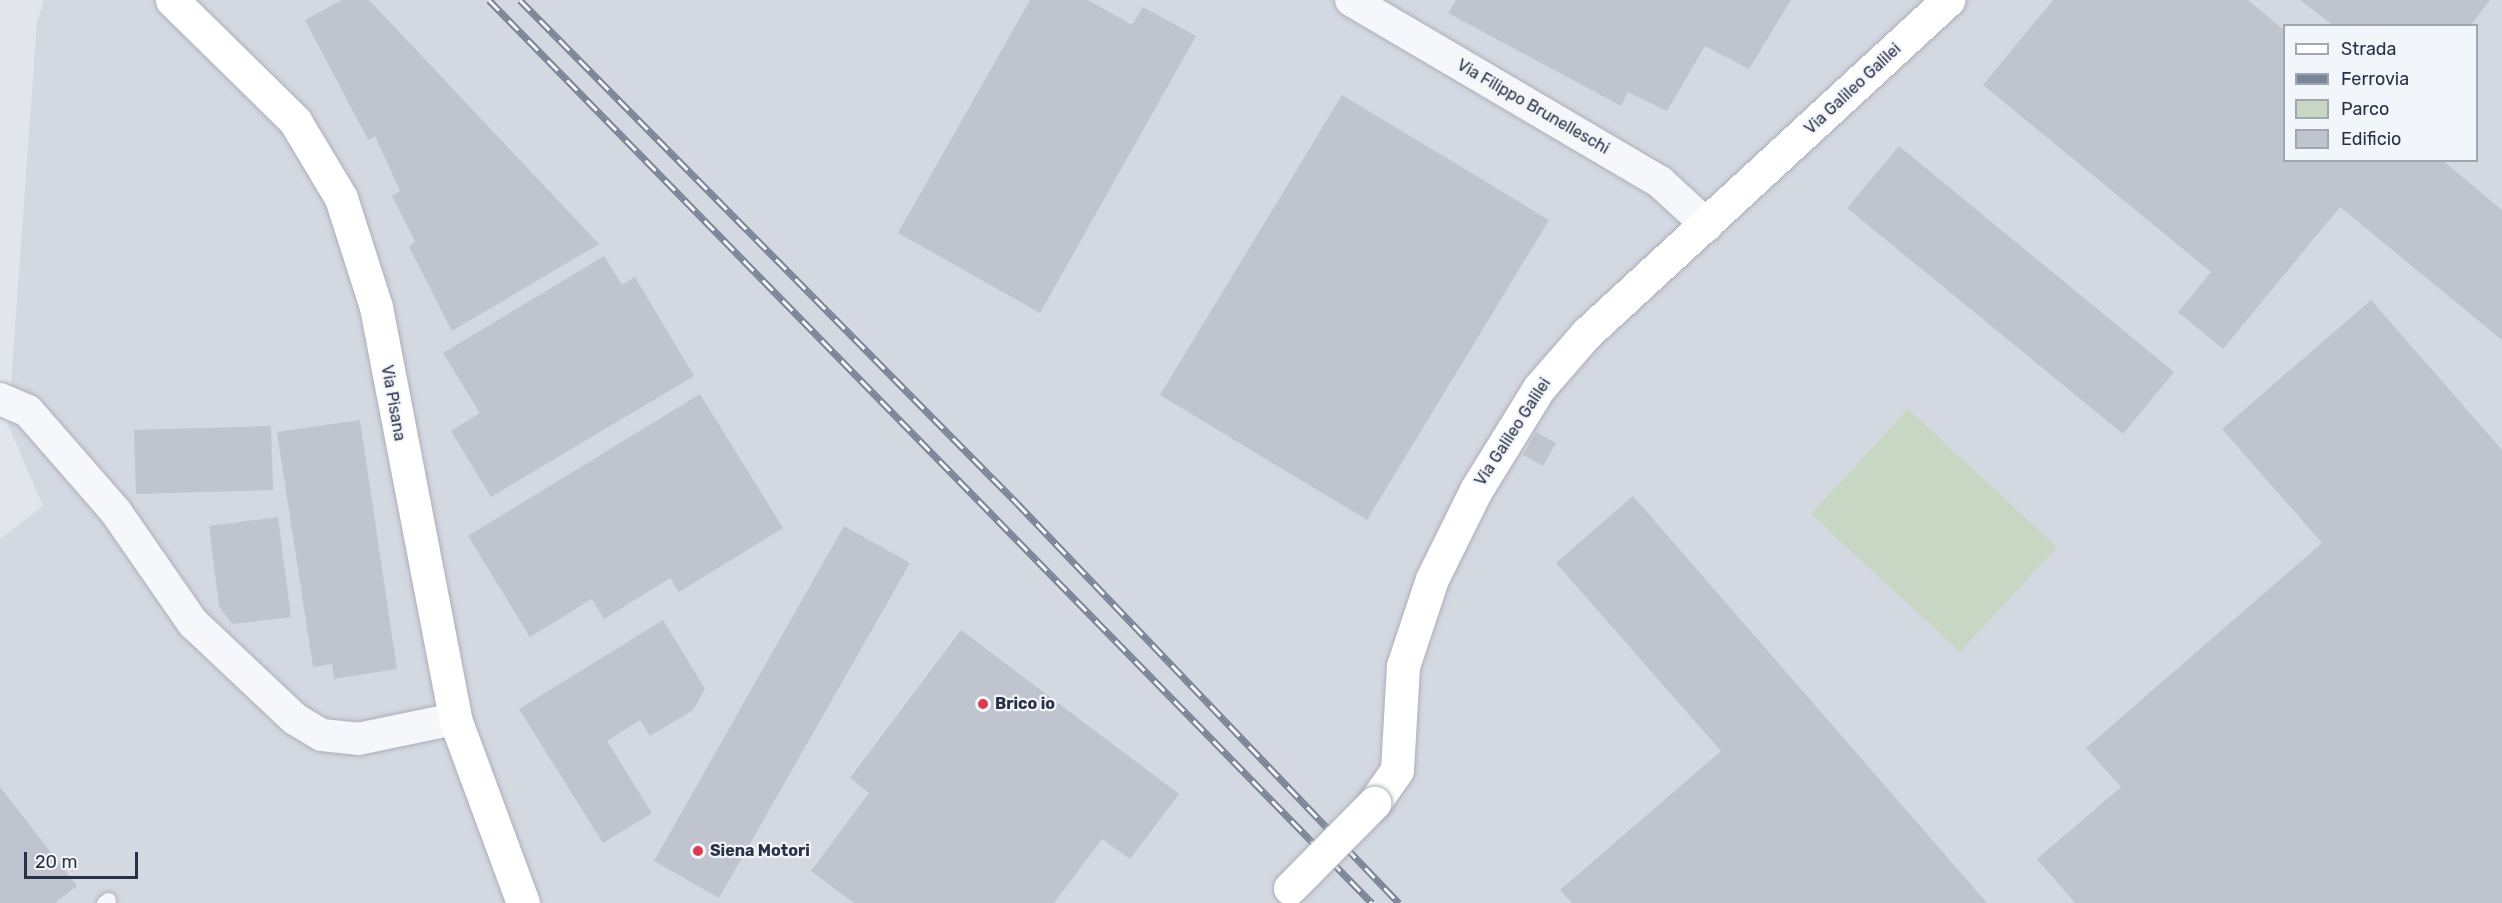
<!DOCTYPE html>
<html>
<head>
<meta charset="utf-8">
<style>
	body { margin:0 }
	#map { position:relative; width:2502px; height:903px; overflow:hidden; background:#e2e6ec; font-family:Rubik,sans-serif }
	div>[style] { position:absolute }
	.built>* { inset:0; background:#d4d8e1 }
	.green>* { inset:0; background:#c7d7c3 }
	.building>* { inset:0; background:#bfc4cf }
	.roads { filter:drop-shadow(0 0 2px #aab0ba) drop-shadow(0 0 2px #aab0ba) }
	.lane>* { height:15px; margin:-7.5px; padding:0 7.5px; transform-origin:7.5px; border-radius:7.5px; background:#f6f7fa }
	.street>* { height:32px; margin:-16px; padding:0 16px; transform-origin:16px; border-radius:16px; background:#f6f7fa }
	.secondary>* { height:33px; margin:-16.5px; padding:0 16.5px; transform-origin:16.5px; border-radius:16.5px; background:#fff }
	.rail>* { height:7px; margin-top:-3.5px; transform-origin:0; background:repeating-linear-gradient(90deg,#f2f5f9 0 14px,#7a8497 0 28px); box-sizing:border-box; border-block:2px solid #7a8497 }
	.bridges { filter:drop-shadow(0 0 2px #aab0ba) drop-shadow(0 0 2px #aab0ba) }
	.secondary-bridge>* { height:33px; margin:-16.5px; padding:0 16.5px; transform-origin:16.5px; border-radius:16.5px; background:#fff }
	.dots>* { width:16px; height:16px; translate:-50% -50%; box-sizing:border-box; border:3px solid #f2f5f9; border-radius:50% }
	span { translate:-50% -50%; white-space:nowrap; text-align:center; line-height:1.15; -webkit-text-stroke:4.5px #f2f5f9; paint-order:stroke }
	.street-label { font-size:16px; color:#283246 }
	.poi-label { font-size:16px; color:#283246; font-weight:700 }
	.left { translate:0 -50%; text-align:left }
	.legend { position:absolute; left:2283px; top:24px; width:195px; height:138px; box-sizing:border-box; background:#f2f5f9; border:2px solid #a1a7b1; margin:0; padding:8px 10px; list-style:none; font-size:18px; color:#283246 }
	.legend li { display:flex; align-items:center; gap:12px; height:30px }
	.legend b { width:30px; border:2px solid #a1a7b1 }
	.scale { position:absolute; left:24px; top:852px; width:114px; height:27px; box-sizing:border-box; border:3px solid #283246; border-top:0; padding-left:8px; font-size:18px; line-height:21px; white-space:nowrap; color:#283246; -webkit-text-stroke:4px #f2f5f9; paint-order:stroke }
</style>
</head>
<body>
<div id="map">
	<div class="built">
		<i style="clip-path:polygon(evenodd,44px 0,2502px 0,2502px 903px,0 903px,0 539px,43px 506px,8px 425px,37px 22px,44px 0,2284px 26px,2476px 26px,2476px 160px,2284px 160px,2284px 26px)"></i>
	</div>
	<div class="green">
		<i style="clip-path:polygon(1908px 409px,2057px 547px,1960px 652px,1811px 514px)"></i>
	</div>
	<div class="building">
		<i style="clip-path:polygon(342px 0,369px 0,599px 244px,452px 331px,409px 247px,415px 241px,392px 196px,400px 191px,375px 136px,368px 140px,305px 20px)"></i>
		<i style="clip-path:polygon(1030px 0,1088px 0,1132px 25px,1143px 7px,1196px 36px,1040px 313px,898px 233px)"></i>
		<i style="clip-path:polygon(1456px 0,1791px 0,1749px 69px,1705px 46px,1667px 111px,1628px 92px,1621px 106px,1448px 13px)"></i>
		<i style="clip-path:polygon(2053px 0,2248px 0,2284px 30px,2284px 160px,2442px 160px,2502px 210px,2502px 340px,2340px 207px,2223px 349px,2178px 312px,2211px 272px,1983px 85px)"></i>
		<i style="clip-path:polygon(2300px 0,2490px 0,2470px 26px,2334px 26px)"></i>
		<i style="clip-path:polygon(1342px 95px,1549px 220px,1367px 520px,1160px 395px)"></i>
		<i style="clip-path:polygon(1899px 146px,2174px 372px,2123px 434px,1847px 208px)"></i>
		<i style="clip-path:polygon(604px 256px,622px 285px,635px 277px,694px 376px,491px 497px,451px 431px,480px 413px,443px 353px)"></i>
		<i style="clip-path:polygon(2371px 300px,2502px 450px,2502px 903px,2075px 903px,2037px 859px,2121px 787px,2086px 748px,2322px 543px,2222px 429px)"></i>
		<i style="clip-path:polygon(700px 394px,783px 528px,679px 592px,670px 578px,604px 619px,592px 599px,530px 637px,468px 536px)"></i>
		<i style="clip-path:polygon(360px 420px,397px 669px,334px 679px,332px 664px,313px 667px,277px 432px)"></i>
		<i style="clip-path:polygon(271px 426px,273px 490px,136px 494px,134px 430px)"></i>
		<i style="clip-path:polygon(1536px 432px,1556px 443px,1543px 466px,1523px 455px)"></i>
		<i style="clip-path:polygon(1633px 496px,1987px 903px,1572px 903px,1560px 890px,1721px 751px,1556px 563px)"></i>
		<i style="clip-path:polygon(278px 517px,291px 617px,232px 624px,219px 606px,209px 526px)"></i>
		<i style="clip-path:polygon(844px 526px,910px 563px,719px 898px,654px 861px)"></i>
		<i style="clip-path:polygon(663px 620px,705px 689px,693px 710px,650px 736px,640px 720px,607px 741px,652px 813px,603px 843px,519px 709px)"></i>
		<i style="clip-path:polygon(961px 630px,1179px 794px,1130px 859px,1102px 839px,1054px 903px,854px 903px,811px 871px,869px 793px,850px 778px)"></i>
		<i style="clip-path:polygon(0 787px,77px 886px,55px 903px,0 903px)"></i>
	</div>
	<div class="roads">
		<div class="lane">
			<i style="left:104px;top:903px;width:5px;rotate:-37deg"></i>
		</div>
		<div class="street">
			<i style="left:1351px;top:0;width:359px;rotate:30.5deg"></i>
			<i style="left:1660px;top:182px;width:64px;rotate:42.5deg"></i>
			<i style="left:0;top:399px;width:30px;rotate:23deg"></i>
			<i style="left:28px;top:411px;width:134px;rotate:48.9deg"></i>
			<i style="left:116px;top:512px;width:135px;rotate:55.3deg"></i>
			<i style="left:193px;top:623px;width:140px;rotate:43.3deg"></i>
			<i style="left:295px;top:719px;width:31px;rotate:31deg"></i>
			<i style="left:322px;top:735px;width:36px;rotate:6deg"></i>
			<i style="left:358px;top:739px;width:99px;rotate:-11.7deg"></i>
		</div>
		<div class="secondary">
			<i style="left:172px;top:0;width:173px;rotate:44.5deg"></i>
			<i style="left:295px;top:121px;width:90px;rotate:59.1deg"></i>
			<i style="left:341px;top:198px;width:114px;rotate:72.2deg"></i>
			<i style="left:376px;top:307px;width:420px;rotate:79.1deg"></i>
			<i style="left:455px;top:719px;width:196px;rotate:69.7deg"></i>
			<i style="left:1374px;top:803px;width:40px;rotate:-55.1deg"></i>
			<i style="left:1397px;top:770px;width:104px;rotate:-86.7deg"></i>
			<i style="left:1403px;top:666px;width:92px;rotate:-71.6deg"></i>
			<i style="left:1432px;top:579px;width:99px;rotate:-63.7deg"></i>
			<i style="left:1476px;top:490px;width:120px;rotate:-58.3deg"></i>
			<i style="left:1539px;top:388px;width:72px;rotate:-49deg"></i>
			<i style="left:1586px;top:334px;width:493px;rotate:-42.7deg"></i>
		</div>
	</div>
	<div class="rail">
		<i style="left:489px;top:0;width:1263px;rotate:45.64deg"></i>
		<i style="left:520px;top:0;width:707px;rotate:45.34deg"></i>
		<i style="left:1017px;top:503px;width:553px;rotate:46.32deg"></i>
	</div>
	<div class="bridges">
		<div class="secondary-bridge">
			<i style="left:1290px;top:888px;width:120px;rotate:-45.3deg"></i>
		</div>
	</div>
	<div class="dots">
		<i style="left:983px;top:704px;background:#db3d4f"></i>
		<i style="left:698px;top:851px;background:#db3d4f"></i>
	</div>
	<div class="street-label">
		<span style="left:1853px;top:89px;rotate:-43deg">Via Galileo Galilei</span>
		<span style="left:1533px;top:107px;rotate:30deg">Via Filippo Brunelleschi</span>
		<span style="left:393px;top:403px;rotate:80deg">Via Pisana</span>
		<span style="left:1513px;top:432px;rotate:-57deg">Via Galileo Galilei</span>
	</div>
	<div class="poi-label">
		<span class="left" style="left:995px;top:704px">Brico io</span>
		<span class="left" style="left:710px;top:851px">Siena Motori</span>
	</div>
	<ul class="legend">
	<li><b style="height:8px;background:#fff"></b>Strada</li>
	<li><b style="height:8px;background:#7a8497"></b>Ferrovia</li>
	<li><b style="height:16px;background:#c7d7c3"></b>Parco</li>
	<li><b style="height:16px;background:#bfc4cf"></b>Edificio</li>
	</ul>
	<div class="scale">20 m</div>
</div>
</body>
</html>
